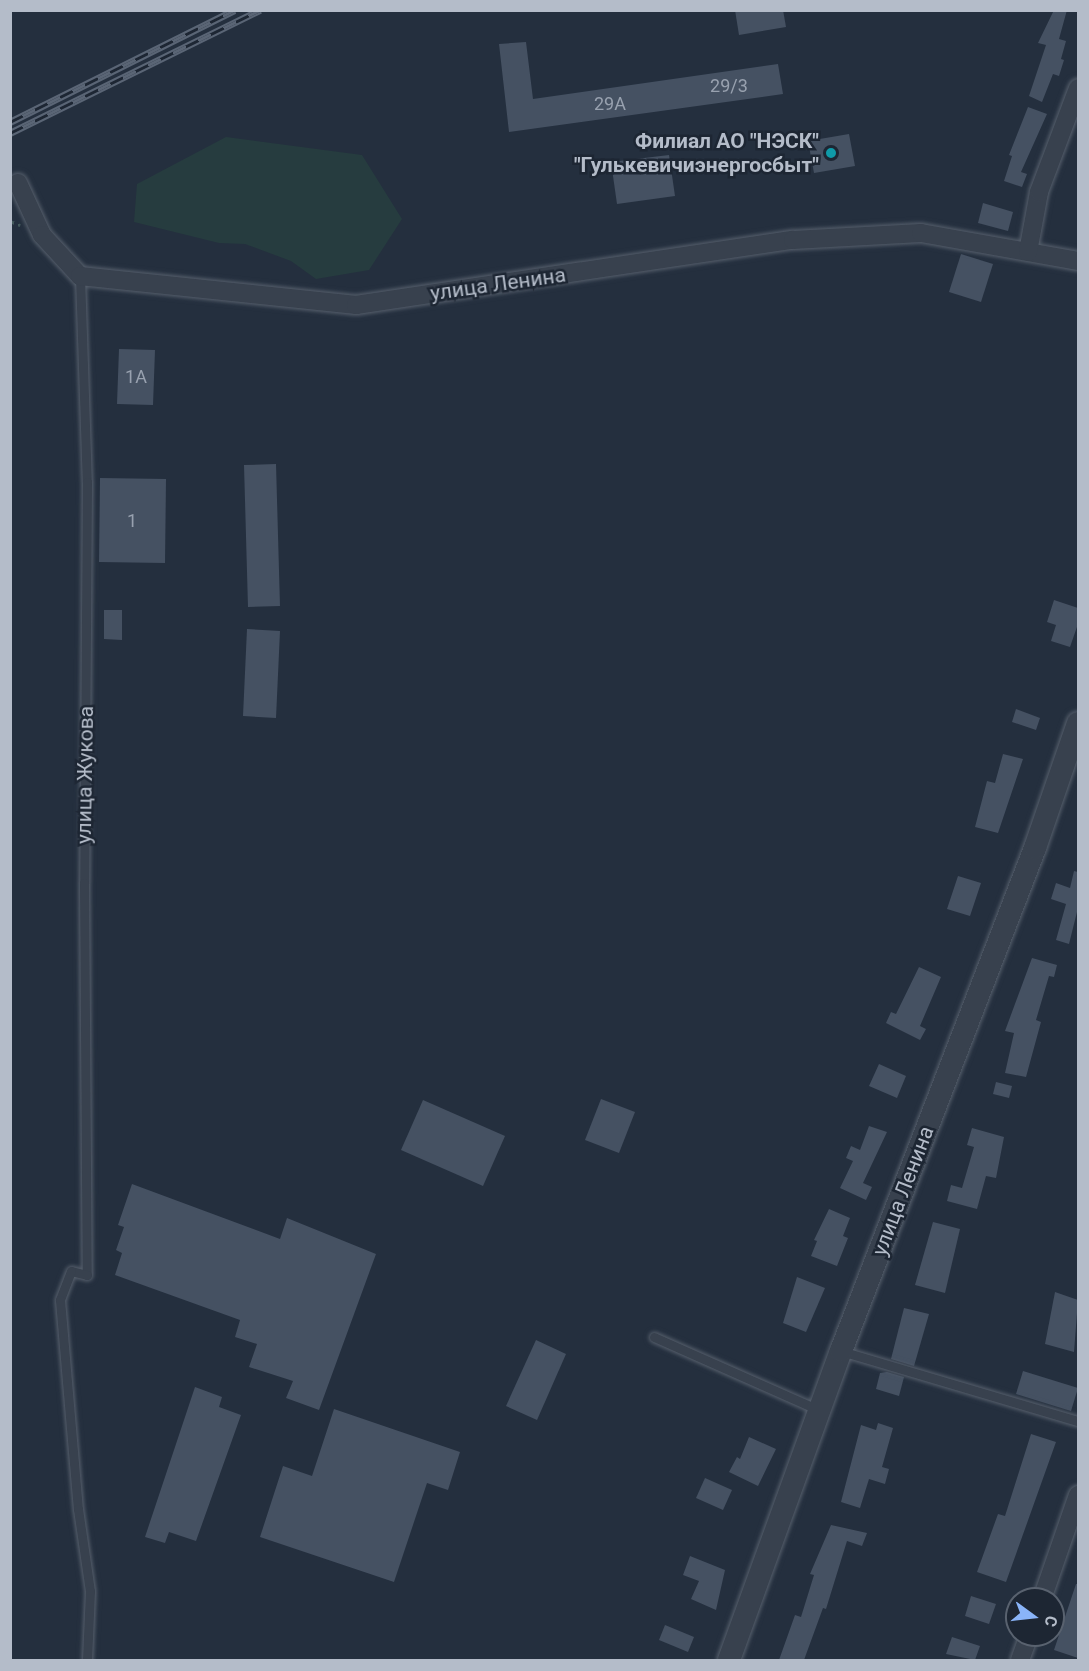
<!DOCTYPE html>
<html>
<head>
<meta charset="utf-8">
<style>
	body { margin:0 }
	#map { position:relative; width:1089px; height:1671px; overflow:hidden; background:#242f3e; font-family:Roboto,sans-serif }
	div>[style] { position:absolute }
	.green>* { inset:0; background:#263c3f }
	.building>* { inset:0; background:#455162 }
	.path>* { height:3px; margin-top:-1.5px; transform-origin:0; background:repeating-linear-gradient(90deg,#44595c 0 4.5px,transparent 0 9px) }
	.roads { filter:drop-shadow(0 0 2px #565f6c) drop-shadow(0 0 2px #565f6c) }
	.service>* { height:9px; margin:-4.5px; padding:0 4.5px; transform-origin:4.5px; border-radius:4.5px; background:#38414e }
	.minor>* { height:18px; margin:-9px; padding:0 9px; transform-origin:9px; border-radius:9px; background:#38414e }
	.tertiary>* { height:22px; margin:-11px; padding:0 11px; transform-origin:11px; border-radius:11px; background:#38414e }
	.rail>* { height:7px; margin-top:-3.5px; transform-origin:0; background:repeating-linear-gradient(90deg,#1d2633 0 14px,#5a6575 0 28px); box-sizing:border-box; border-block:2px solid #5a6575 }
	.dots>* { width:16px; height:16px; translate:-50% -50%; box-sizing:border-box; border:3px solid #1d2633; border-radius:50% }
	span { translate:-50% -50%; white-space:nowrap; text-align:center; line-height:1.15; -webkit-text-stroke:5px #1d2633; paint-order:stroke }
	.number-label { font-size:18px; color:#98a1af }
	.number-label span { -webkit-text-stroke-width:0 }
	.poi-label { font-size:21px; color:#b4bcc9; font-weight:700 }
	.right { translate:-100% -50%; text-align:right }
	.street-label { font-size:21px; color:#b4bcc9 }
	.frame { position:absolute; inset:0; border:12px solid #b4bcc9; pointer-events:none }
	.north { position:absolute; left:1005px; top:1587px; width:60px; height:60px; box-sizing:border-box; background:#1d2633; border:2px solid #59626f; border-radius:50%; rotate:105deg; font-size:16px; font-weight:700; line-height:24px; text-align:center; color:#b4bcc9 }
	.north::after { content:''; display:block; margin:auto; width:21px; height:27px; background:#8ab4f8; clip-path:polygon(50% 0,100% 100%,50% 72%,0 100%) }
</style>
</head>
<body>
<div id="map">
	<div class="green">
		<i style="clip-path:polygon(226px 137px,362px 155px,402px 219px,369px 270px,316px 279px,291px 261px,245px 244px,219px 243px,134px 222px,137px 184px)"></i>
	</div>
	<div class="building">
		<i style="clip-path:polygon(735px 10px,783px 10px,786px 27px,739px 35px)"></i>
		<i style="clip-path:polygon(1054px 10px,1067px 10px,1059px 39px,1066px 41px,1061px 59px,1064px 60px,1059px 76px,1053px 74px,1042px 102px,1029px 96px,1046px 45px,1038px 43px)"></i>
		<i style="clip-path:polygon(526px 42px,533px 99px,778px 64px,783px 94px,509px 132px,499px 44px)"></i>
		<i style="clip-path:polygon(1028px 107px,1047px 114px,1021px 172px,1027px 174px,1022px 187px,1004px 181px,1012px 156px,1009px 155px)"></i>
		<i style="clip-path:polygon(849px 134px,855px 166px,814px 173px,808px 141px)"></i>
		<i style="clip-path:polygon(669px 155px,675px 196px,617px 204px,611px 162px)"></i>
		<i style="clip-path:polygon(983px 203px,1013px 212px,1008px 231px,978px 223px)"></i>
		<i style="clip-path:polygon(961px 254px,993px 264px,981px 302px,949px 292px)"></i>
		<i style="clip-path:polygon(119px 349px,155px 350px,153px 405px,117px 404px)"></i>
		<i style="clip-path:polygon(276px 464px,280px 606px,248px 607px,244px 465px)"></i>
		<i style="clip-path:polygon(100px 478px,166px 479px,165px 563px,99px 562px)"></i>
		<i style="clip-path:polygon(1054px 600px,1078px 608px,1078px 624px,1070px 647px,1051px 641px,1056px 625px,1047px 622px)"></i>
		<i style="clip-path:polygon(104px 610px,122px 610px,122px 640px,104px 639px)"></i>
		<i style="clip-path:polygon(247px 629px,280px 631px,276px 718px,243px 716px)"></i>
		<i style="clip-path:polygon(1016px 709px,1040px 718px,1036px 730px,1012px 722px)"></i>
		<i style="clip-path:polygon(1003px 754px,1023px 759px,998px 833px,975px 827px,987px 781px,995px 783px)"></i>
		<i style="clip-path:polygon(1074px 871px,1078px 872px,1078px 908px,1069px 944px,1056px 940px,1066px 904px,1051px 899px,1056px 883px,1070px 888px)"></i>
		<i style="clip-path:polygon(958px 876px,981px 883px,970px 916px,947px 909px)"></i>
		<i style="clip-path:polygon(1032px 958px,1057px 965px,1054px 977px,1049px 976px,1036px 1020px,1041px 1022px,1026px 1077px,1005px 1073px,1014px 1033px,1005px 1031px)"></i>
		<i style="clip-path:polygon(919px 967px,941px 977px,920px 1026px,926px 1029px,920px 1040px,886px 1023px,891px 1012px,896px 1014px)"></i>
		<i style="clip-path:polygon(879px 1064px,906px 1076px,897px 1098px,869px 1086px)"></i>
		<i style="clip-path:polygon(996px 1082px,1012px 1086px,1009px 1098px,993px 1094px)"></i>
		<i style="clip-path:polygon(601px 1099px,635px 1112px,619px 1153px,585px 1140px)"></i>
		<i style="clip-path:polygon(423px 1100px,505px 1136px,483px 1186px,401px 1150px)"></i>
		<i style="clip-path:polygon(869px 1126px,887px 1132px,863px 1183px,872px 1187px,866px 1200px,840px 1188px,853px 1161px,846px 1158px,851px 1146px,860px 1150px)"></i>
		<i style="clip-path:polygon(972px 1128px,1004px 1137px,996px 1178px,986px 1176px,977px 1209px,947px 1201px,951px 1185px,962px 1188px,974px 1147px,967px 1145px)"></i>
		<i style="clip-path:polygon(132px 1184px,280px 1239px,287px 1218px,376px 1254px,319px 1410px,286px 1398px,293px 1381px,249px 1367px,257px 1344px,235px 1337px,240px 1320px,115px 1275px,122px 1253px,116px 1250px,124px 1227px,118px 1225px)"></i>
		<i style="clip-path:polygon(829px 1209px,850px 1218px,843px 1236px,848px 1238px,837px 1266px,811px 1256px,817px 1241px,814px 1240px)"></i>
		<i style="clip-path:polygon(933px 1222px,960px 1229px,945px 1293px,915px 1285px)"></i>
		<i style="clip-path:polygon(797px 1277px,825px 1288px,806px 1332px,783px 1323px)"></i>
		<i style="clip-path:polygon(1055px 1292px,1078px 1300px,1074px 1352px,1045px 1344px)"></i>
		<i style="clip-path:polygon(904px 1308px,929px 1314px,914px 1366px,891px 1359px)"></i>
		<i style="clip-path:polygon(536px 1340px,566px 1354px,537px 1420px,506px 1406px)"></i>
		<i style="clip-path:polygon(1023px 1371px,1078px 1388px,1071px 1411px,1016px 1394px)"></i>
		<i style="clip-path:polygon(887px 1372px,904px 1377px,899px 1396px,876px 1389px,880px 1373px)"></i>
		<i style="clip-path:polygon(195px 1387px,222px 1397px,219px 1407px,241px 1415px,196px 1541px,169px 1532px,165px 1543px,145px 1537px)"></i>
		<i style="clip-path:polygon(334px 1409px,460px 1452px,448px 1490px,427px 1483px,394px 1582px,260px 1537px,283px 1466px,312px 1476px)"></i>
		<i style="clip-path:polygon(878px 1423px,893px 1428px,882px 1467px,889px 1469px,885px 1484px,869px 1479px,860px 1508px,841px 1502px,861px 1425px,876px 1430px)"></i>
		<i style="clip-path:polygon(1031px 1434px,1056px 1442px,1006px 1582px,977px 1572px,998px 1514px,1005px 1516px)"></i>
		<i style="clip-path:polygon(749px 1437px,776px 1449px,758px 1486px,729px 1472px,737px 1457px,740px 1459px)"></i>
		<i style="clip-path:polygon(705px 1478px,732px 1490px,723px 1510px,696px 1498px)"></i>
		<i style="clip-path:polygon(831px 1525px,867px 1533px,862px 1546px,847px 1541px,826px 1609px,823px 1608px,804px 1660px,779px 1660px,795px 1615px,801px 1617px,814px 1575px,810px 1574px)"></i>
		<i style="clip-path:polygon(690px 1556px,725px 1570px,716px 1610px,691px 1599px,699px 1581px,683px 1575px)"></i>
		<i style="clip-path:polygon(1076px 1584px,1078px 1584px,1078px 1658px,1054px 1650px)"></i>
		<i style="clip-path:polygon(971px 1596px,996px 1604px,989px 1624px,965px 1616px)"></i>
		<i style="clip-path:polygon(665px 1625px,694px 1637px,688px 1652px,659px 1640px)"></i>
		<i style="clip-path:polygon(952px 1637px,980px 1646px,975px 1660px,946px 1654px)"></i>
	</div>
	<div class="path">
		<i style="left:10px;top:221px;width:11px;rotate:22deg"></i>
	</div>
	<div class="roads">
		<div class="service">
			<i style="left:80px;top:276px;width:206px;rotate:88.1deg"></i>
			<i style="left:87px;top:482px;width:401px;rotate:90.4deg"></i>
			<i style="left:84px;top:883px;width:392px;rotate:89.6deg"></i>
			<i style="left:87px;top:1275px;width:16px;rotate:-166deg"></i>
			<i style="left:71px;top:1271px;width:31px;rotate:111deg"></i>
			<i style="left:60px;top:1300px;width:210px;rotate:85.1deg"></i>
			<i style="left:78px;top:1509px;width:83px;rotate:81.7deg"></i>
			<i style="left:90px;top:1591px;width:69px;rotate:92.5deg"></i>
			<i style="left:654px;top:1337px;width:180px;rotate:23.9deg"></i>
			<i style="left:841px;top:1351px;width:247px;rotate:16.5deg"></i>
		</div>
		<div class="minor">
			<i style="left:18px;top:183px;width:57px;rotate:65.2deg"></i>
			<i style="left:42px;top:235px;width:56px;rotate:47.2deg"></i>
			<i style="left:80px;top:276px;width:278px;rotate:6deg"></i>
			<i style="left:356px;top:305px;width:442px;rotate:-8.5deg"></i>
			<i style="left:793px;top:240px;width:128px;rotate:-3.1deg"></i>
			<i style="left:921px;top:233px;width:159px;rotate:10.1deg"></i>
			<i style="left:1028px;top:252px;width:61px;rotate:-79.6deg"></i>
			<i style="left:1039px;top:192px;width:111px;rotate:-69.4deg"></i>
			<i style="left:1042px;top:1599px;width:110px;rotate:-70.9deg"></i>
			<i style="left:1020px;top:1660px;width:27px;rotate:-70deg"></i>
		</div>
		<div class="tertiary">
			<i style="left:729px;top:1660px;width:329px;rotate:-70.1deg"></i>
			<i style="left:841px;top:1351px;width:539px;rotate:-68.91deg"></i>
			<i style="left:1035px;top:848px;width:132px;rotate:-71deg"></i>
		</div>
	</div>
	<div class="rail">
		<i style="left:10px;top:122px;width:251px;rotate:-26.5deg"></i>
		<i style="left:10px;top:133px;width:279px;rotate:-26.2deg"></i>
	</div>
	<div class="dots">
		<i style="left:831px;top:153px;background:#0f9aa8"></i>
	</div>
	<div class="number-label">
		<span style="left:729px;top:86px">29/3</span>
		<span style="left:610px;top:104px">29А</span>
		<span style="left:136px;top:377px">1А</span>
		<span style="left:132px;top:521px">1</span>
	</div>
	<div class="poi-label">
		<span class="right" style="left:819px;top:153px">Филиал АО "НЭСК"<br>"Гулькевичиэнергосбыт"</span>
	</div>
	<div class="street-label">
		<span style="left:498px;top:284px;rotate:-8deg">улица Ленина</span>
		<span style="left:85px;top:775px;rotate:-89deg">улица Жукова</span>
		<span style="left:903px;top:1191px;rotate:-69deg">улица Ленина</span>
	</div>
	<div class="frame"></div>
	<div class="north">С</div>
</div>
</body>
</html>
